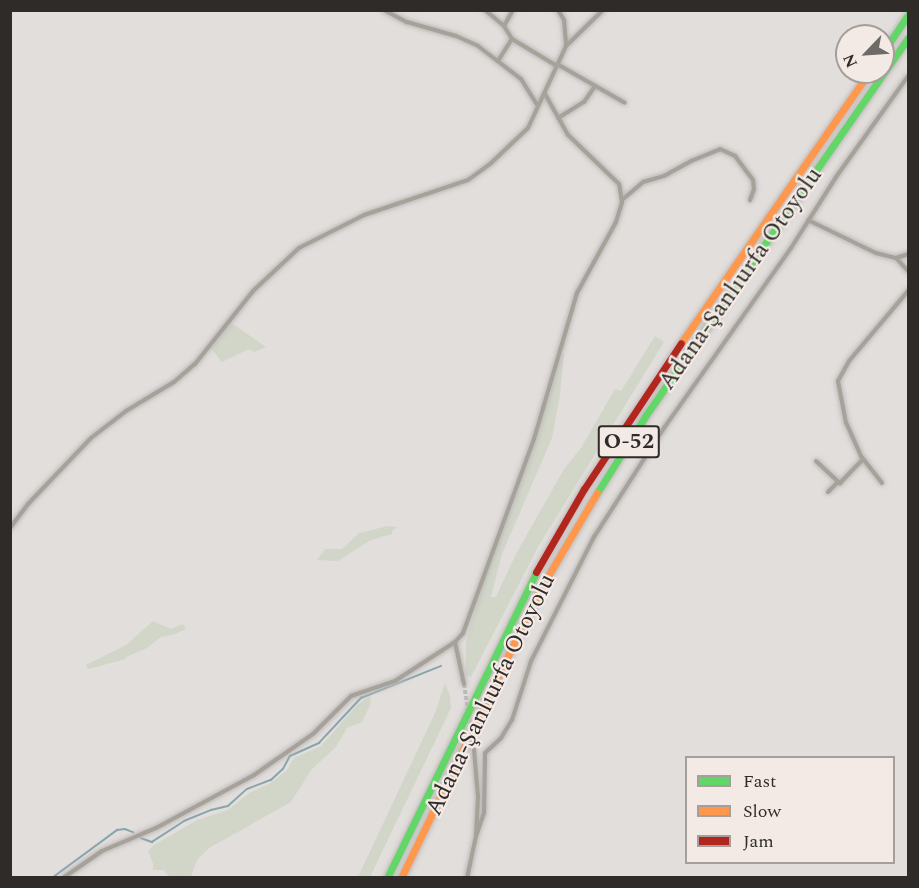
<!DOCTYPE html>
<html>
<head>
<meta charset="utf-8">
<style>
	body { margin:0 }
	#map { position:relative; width:919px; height:888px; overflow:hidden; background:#e2dedc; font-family:Spectral,serif }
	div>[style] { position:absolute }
	.green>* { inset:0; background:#d1d6c9 }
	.stream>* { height:1.5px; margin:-0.75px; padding:0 0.75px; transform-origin:0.75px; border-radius:0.75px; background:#88a5ae }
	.street-tunnel>* { height:4px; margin-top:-2px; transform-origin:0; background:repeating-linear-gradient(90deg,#bebab8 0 4px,transparent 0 6px) }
	.roads { filter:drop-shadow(0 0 2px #bdbab9) drop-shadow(0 0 2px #bdbab9) }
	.street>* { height:4px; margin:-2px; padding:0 2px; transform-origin:2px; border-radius:2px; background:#a6a29a }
	.fast>* { height:7px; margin:-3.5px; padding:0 3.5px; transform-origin:3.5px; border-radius:3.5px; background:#63d668 }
	.slow>* { height:7px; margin:-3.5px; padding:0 3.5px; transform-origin:3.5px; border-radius:3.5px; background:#ff974d }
	.jam>* { height:7px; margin:-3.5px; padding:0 3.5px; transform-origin:3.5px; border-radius:3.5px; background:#b3261e }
	span { translate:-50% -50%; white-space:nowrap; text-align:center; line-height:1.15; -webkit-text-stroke:4.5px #f4eae5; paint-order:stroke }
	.shield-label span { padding:2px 4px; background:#f4eae5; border:2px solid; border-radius:4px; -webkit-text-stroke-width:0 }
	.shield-label { font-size:22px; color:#2e2b29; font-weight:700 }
	.street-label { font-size:24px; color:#2e2b29 }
	.frame { position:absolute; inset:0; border:12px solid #2e2b29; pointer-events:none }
	.legend { position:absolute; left:685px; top:756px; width:210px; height:108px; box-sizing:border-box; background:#f4eae5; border:2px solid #a59e9a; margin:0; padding:8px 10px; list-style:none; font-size:18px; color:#2e2b29 }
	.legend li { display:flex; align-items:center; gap:12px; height:30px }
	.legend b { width:30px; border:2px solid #a59e9a }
	.north { position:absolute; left:835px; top:24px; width:60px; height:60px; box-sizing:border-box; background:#f4eae5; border:2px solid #a59e9a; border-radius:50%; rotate:245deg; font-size:16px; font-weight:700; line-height:24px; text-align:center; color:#2e2b29 }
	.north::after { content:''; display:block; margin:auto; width:21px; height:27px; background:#6d6a68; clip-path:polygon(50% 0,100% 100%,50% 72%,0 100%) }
</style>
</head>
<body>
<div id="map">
	<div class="green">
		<i style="clip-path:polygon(231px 323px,233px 324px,266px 347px,254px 352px,249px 349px,222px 362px,211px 348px)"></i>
		<i style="clip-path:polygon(655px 336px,664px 342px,538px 547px,471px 677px,466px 675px,466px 643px,485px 577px,534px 445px,562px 354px,564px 354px,560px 395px,552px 438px,502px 554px,491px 597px,496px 597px,516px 554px,564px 469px,581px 448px,615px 389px,621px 391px)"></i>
		<i style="clip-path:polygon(388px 526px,398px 527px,392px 531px,392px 534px,371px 540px,338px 561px,317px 560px,325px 549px,342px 549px,359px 533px)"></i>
		<i style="clip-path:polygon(153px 621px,171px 629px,183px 624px,186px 629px,175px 634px,161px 637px,147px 648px,126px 657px,126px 659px,88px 669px,86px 665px,126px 645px)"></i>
		<i style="clip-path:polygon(445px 683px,450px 696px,451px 708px,370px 877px,358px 877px,435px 713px)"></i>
		<i style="clip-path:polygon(370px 696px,371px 703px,362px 722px,347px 728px,336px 747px,311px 770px,291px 802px,209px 848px,197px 860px,191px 877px,169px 877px,164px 870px,153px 870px,153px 863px,148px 851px,154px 845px,197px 820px,228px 810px,249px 793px,269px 784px,286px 771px,294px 758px,321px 746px,357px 705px)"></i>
	</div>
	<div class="stream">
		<i style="left:141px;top:838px;width:12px;rotate:20deg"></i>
		<i style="left:152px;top:842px;width:38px;rotate:-33deg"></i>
		<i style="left:184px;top:821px;width:29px;rotate:-22deg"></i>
		<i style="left:211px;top:810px;width:17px;rotate:-13deg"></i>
		<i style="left:228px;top:806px;width:25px;rotate:-42deg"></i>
		<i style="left:247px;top:789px;width:26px;rotate:-21deg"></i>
		<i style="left:271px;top:780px;width:16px;rotate:-43deg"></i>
		<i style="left:283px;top:769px;width:15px;rotate:-62deg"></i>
		<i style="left:290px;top:756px;width:32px;rotate:-24deg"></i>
		<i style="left:319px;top:743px;width:62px;rotate:-47deg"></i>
		<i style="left:361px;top:698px;width:86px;rotate:-21.8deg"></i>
		<i style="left:52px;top:878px;width:81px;rotate:-36.4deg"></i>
		<i style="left:117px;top:830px;width:8px;rotate:-7deg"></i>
		<i style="left:125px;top:829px;width:9px;rotate:21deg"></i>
	</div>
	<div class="street-tunnel">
		<i style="left:464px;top:684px;width:66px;rotate:81.3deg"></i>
	</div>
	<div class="roads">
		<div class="street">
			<i style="left:384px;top:10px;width:26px;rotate:28deg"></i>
			<i style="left:407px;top:22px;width:51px;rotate:15.9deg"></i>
			<i style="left:456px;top:36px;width:24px;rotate:24deg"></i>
			<i style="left:478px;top:46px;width:54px;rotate:37.5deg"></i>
			<i style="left:521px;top:79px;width:31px;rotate:58deg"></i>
			<i style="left:485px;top:10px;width:25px;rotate:40deg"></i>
			<i style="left:504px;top:26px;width:15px;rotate:58deg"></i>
			<i style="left:512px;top:39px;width:52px;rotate:31deg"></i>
			<i style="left:558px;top:10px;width:12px;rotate:59deg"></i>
			<i style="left:564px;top:20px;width:25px;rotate:85deg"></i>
			<i style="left:504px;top:26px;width:18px;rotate:-61deg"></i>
			<i style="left:498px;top:61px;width:26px;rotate:-58deg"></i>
			<i style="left:557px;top:64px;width:78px;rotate:29.8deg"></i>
			<i style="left:558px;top:118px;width:31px;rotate:-32deg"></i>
			<i style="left:584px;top:102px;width:19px;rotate:-55deg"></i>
			<i style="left:623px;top:199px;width:26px;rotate:-40deg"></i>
			<i style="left:643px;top:182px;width:22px;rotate:-16deg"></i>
			<i style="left:664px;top:176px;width:31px;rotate:-29deg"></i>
			<i style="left:691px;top:161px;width:31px;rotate:-22deg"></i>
			<i style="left:720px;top:149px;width:17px;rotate:25deg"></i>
			<i style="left:735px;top:156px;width:30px;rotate:53deg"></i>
			<i style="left:753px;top:180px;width:9px;rotate:84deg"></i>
			<i style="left:754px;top:189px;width:12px;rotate:110deg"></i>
			<i style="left:808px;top:220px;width:76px;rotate:25.9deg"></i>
			<i style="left:876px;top:253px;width:21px;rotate:14deg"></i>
			<i style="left:896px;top:258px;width:13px;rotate:-18deg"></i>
			<i style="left:896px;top:258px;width:18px;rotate:47deg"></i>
			<i style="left:816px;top:461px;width:33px;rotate:43deg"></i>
			<i style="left:840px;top:483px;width:33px;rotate:-46deg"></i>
			<i style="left:882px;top:483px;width:34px;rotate:-128deg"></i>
			<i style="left:861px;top:456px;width:36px;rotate:-114deg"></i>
			<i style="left:846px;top:423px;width:43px;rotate:-100.8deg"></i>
			<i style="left:838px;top:381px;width:23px;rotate:-61deg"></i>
			<i style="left:849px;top:361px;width:92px;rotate:-49.9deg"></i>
			<i style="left:828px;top:492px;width:14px;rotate:-45deg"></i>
			<i style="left:10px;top:528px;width:30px;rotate:-53deg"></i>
			<i style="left:28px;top:504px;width:91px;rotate:-46.3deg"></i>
			<i style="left:91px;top:438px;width:44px;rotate:-37.6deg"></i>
			<i style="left:126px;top:411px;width:56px;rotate:-31.1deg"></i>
			<i style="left:174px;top:382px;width:28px;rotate:-41deg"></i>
			<i style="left:195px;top:364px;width:93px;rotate:-51.5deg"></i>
			<i style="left:253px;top:291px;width:63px;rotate:-43.1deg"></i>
			<i style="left:299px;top:248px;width:73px;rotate:-26.9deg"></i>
			<i style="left:364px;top:215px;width:110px;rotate:-18.6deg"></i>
			<i style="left:468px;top:180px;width:27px;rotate:-36deg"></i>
			<i style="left:490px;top:164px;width:52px;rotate:-43.5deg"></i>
			<i style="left:528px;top:128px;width:90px;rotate:-65.1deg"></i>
			<i style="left:566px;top:46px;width:52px;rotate:-44.2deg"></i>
			<i style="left:455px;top:642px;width:43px;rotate:77.9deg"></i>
			<i style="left:476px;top:836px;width:24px;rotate:-71deg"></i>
			<i style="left:484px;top:813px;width:60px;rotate:-89deg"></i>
			<i style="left:485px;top:753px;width:22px;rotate:-43deg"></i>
			<i style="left:501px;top:738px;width:21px;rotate:-59deg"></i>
			<i style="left:512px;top:720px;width:62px;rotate:-72.1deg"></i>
			<i style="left:531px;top:661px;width:139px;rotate:-63.1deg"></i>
			<i style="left:594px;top:537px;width:130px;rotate:-57.3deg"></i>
			<i style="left:664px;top:428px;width:220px;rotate:-54.8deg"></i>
			<i style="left:791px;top:248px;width:84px;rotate:-57.6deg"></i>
			<i style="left:836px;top:177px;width:124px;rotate:-54.5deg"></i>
			<i style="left:63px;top:878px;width:47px;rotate:-34.7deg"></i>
			<i style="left:102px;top:851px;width:59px;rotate:-23.1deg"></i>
			<i style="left:156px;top:828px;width:111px;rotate:-28.4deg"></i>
			<i style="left:254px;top:775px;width:72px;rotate:-34.8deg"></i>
			<i style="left:313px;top:734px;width:54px;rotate:-45deg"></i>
			<i style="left:351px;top:696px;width:46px;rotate:-18.8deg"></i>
			<i style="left:395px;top:681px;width:72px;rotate:-33deg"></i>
			<i style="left:455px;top:642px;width:12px;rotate:-48deg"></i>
			<i style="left:463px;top:633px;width:207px;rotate:-69.9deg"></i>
			<i style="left:534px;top:439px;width:152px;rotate:-73.6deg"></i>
			<i style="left:577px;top:293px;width:81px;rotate:-61.2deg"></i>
			<i style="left:616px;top:222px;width:21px;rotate:-73deg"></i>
			<i style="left:622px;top:202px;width:18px;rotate:-99deg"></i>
			<i style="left:619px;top:184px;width:71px;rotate:-136.1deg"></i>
			<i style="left:568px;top:135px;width:47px;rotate:-119.3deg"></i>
			<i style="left:467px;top:878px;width:43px;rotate:-77.9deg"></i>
			<i style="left:476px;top:836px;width:39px;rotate:-87deg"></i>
			<i style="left:478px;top:797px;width:48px;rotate:-94.8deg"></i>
		</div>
		<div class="fast">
			<i style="left:883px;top:52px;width:45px;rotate:-56deg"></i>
			<i style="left:597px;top:493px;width:92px;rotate:-57.9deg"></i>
			<i style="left:646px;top:415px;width:459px;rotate:-55.2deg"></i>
			<i style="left:387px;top:878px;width:340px;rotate:-64deg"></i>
		</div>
		<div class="slow">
			<i style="left:681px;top:343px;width:330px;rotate:-55.2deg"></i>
			<i style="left:401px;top:878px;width:316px;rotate:-64.3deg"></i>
			<i style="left:538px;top:593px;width:116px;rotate:-59.5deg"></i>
		</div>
		<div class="jam">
			<i style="left:536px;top:572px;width:96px;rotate:-60deg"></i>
			<i style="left:584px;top:489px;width:175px;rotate:-56.4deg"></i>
		</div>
	</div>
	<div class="shield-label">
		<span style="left:629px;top:442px">O-52</span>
	</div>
	<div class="street-label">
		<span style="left:741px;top:279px;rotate:-55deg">Adana-Şanlıurfa Otoyolu</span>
		<span style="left:491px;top:695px;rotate:-64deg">Adana-Şanlıurfa Otoyolu</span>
	</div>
	<div class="frame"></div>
	<ul class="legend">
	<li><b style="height:8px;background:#63d668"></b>Fast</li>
	<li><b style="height:8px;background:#ff974d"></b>Slow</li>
	<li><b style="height:8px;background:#b3261e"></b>Jam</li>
	</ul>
	<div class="north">N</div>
</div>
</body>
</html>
